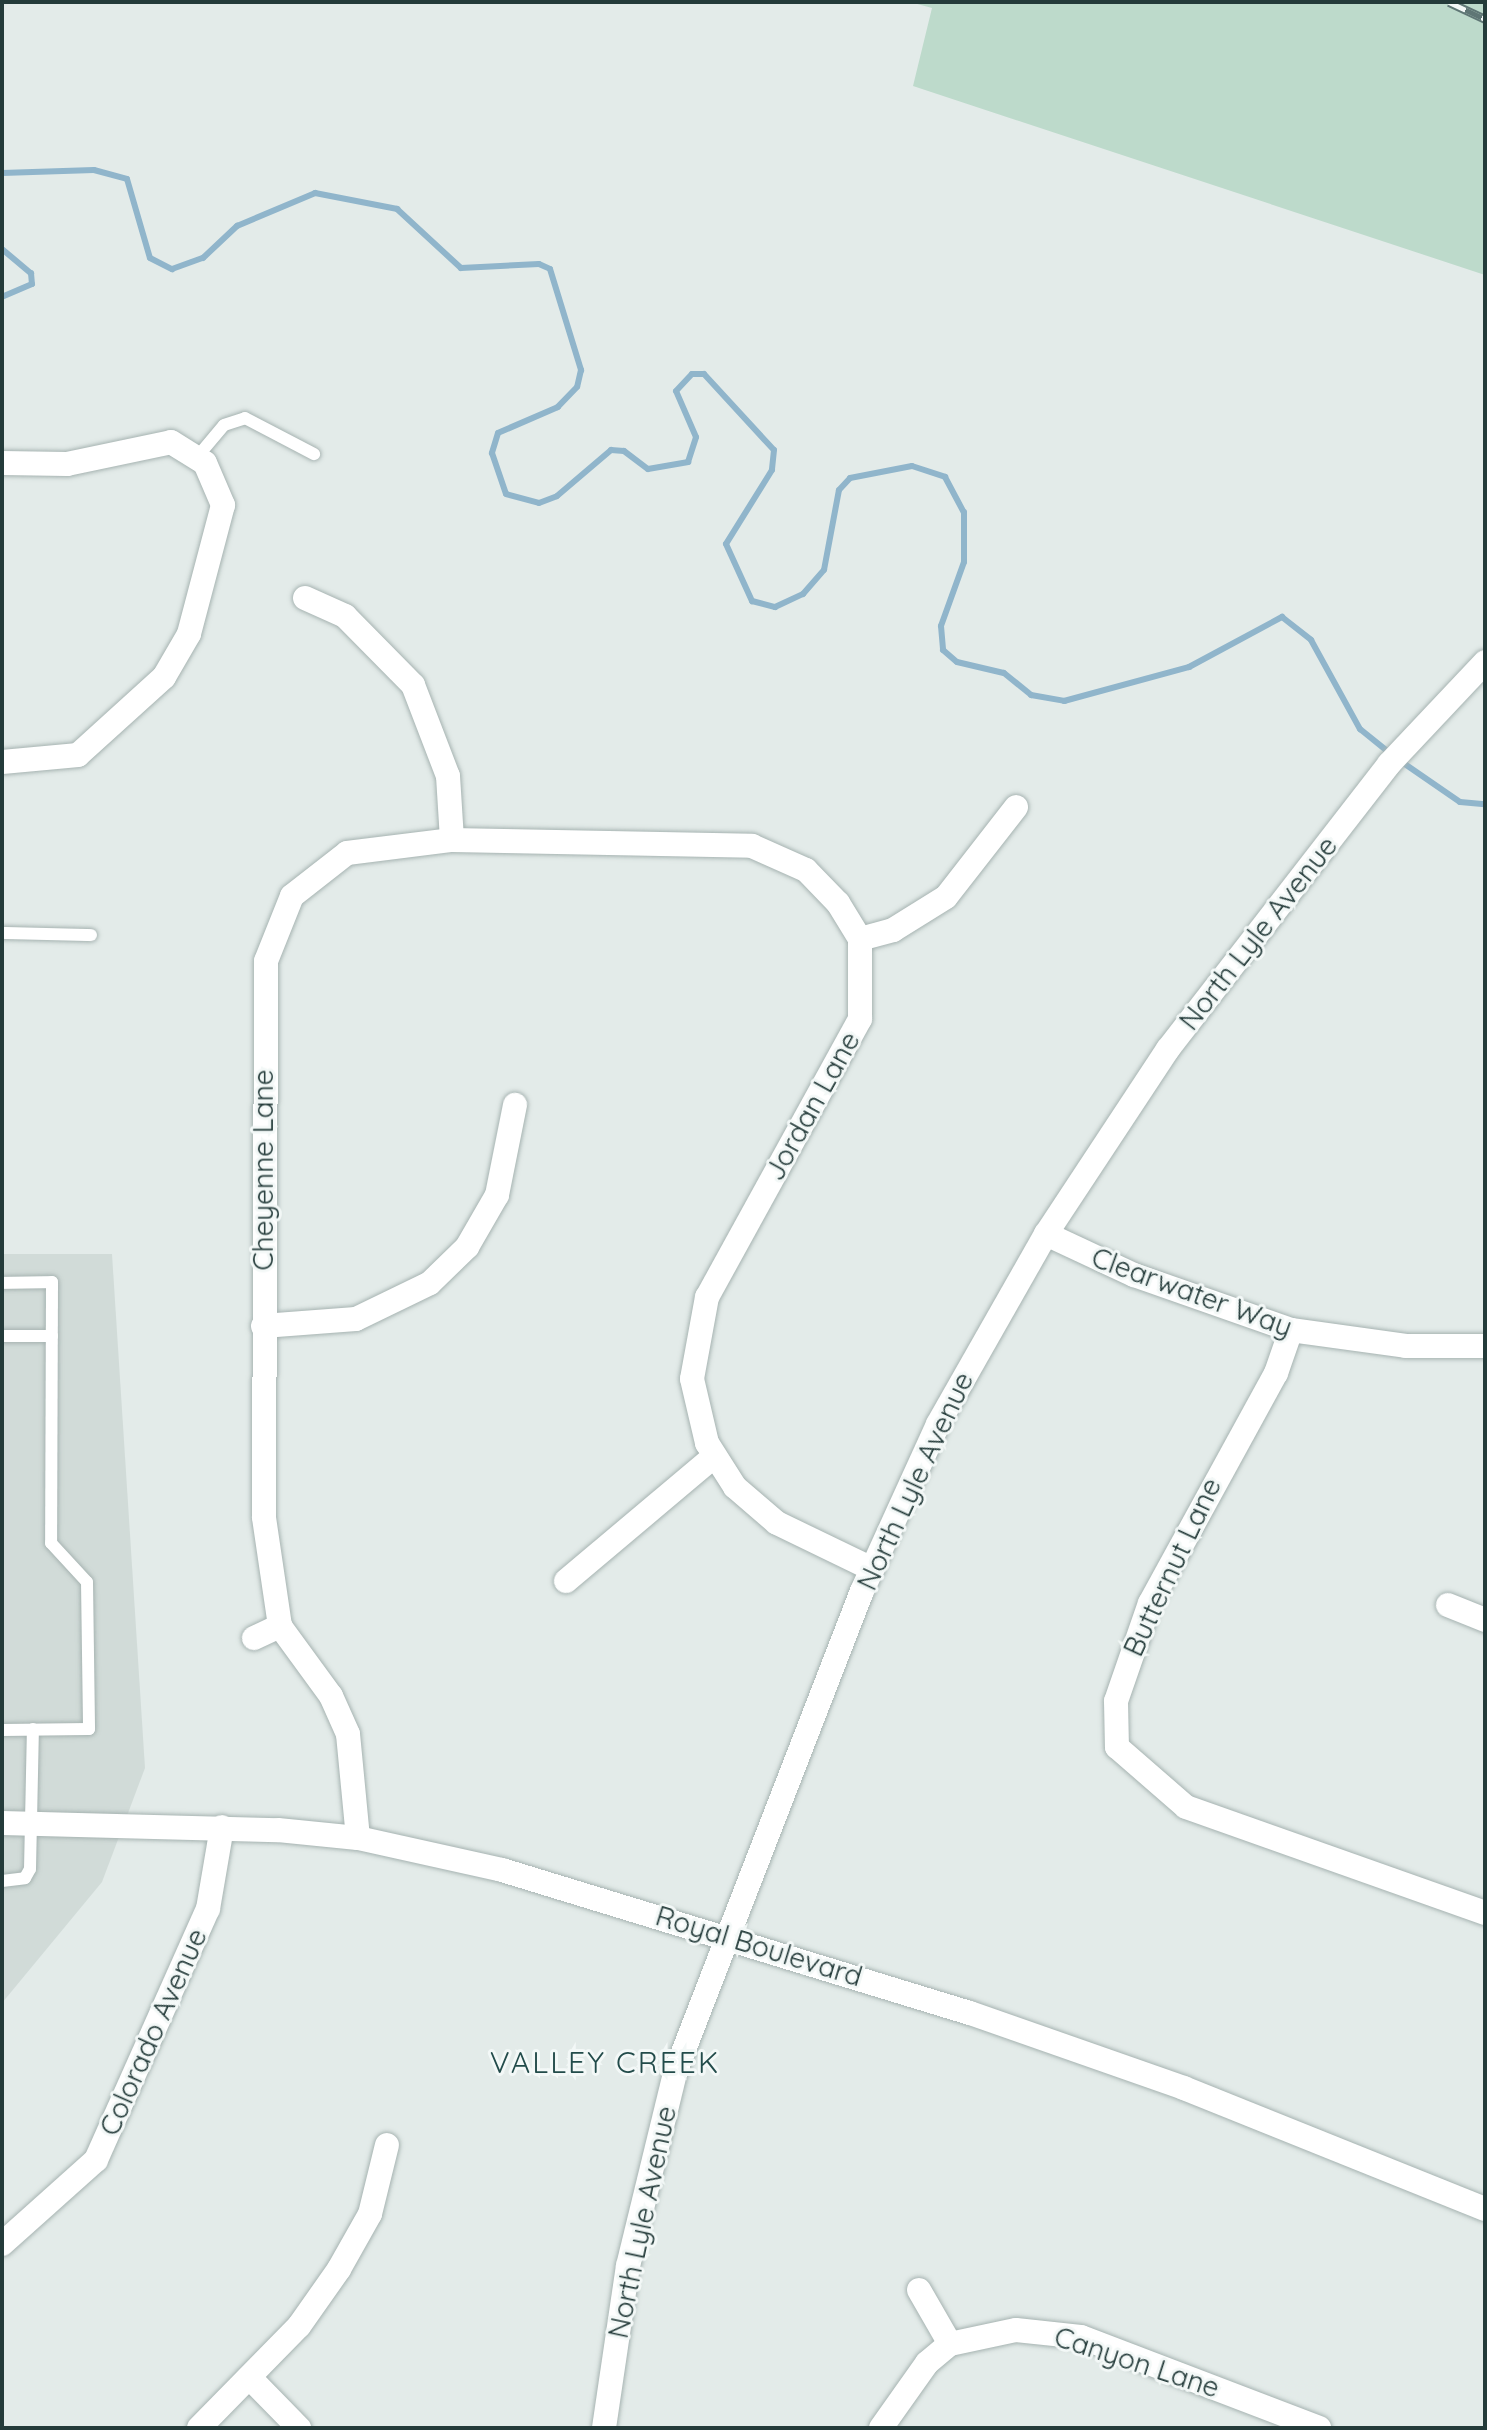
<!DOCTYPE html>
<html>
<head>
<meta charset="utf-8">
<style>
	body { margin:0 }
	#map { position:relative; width:1487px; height:2430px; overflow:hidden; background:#e3ebe9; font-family:Quicksand,sans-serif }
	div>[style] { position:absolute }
	.built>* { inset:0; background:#d1dbd8 }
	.green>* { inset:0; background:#bddacb }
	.stream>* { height:6px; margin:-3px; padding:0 3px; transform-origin:3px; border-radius:3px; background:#90b5cb }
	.roads { filter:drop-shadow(0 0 2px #a6b3b1) drop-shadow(0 0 2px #a6b3b1) }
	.service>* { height:12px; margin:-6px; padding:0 6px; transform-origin:6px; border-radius:6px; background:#fff }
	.minor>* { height:24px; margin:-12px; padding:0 12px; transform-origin:12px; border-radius:12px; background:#fff }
	.tertiary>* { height:24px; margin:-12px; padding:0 12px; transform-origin:12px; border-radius:12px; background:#fff }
	.rail>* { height:9px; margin-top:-4.5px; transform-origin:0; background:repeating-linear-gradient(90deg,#f3f8f7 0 18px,#5f7675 0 36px); box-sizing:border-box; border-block:2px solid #5f7675 }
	span { translate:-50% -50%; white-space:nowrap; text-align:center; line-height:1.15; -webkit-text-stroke:6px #f3f8f7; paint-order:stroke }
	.street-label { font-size:28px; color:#243b3a }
	.neighbourhood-label { font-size:30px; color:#224b4a; letter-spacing:2px }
	.frame { position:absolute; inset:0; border:4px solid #243b3a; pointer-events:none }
</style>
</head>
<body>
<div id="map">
	<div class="built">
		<i style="clip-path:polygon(2px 1254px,112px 1254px,145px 1768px,102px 1882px,2px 2003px)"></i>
	</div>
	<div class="green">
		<i style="clip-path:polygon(910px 2px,1485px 2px,1485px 275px,913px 86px,932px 8px)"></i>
	</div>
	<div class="stream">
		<i style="left:2px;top:173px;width:92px;rotate:-1.9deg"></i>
		<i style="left:94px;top:170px;width:34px;rotate:15deg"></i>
		<i style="left:127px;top:179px;width:82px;rotate:73.8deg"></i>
		<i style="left:150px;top:258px;width:25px;rotate:27deg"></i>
		<i style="left:172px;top:269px;width:33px;rotate:-20deg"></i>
		<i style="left:203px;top:258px;width:47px;rotate:-43.3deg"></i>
		<i style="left:237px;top:226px;width:85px;rotate:-22.9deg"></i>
		<i style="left:315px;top:193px;width:84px;rotate:11deg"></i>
		<i style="left:397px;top:209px;width:87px;rotate:42.7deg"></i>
		<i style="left:461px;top:268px;width:78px;rotate:-2.9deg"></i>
		<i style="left:539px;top:264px;width:12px;rotate:24deg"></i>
		<i style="left:550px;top:269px;width:106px;rotate:72.9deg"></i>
		<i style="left:581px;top:370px;width:17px;rotate:103deg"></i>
		<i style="left:577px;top:387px;width:28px;rotate:134deg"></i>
		<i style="left:558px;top:407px;width:65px;rotate:156.6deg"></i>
		<i style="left:498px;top:433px;width:21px;rotate:107deg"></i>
		<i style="left:492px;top:453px;width:43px;rotate:71.1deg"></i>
		<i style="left:506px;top:494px;width:34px;rotate:15deg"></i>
		<i style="left:539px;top:503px;width:19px;rotate:-21deg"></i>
		<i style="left:557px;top:496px;width:71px;rotate:-40.4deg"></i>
		<i style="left:611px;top:450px;width:13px;rotate:4deg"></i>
		<i style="left:624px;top:451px;width:30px;rotate:37deg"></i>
		<i style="left:648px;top:469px;width:41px;rotate:-9.9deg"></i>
		<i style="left:688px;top:462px;width:26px;rotate:-72deg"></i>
		<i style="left:696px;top:437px;width:50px;rotate:-113.5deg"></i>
		<i style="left:676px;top:391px;width:23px;rotate:-47deg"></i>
		<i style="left:692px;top:374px;width:12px"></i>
		<i style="left:704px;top:374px;width:103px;rotate:47.4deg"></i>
		<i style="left:774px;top:450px;width:20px;rotate:96deg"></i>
		<i style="left:772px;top:470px;width:87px;rotate:121.9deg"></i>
		<i style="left:726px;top:544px;width:63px;rotate:65.5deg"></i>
		<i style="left:752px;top:601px;width:24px;rotate:15deg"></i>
		<i style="left:775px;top:607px;width:31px;rotate:-25deg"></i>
		<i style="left:803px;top:594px;width:32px;rotate:-49deg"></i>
		<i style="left:824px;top:570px;width:81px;rotate:-79.4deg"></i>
		<i style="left:839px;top:490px;width:16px;rotate:-47deg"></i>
		<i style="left:850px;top:478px;width:63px;rotate:-11deg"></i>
		<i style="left:912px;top:466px;width:35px;rotate:18deg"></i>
		<i style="left:945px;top:477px;width:40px;rotate:62deg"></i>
		<i style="left:964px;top:512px;width:50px;rotate:90deg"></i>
		<i style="left:964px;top:562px;width:68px;rotate:109.8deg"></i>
		<i style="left:941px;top:626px;width:24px;rotate:85deg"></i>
		<i style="left:943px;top:650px;width:18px;rotate:41deg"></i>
		<i style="left:957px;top:662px;width:48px;rotate:13.2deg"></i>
		<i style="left:1004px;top:673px;width:35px;rotate:39deg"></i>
		<i style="left:1031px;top:695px;width:34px;rotate:10deg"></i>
		<i style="left:1064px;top:701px;width:130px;rotate:-15.2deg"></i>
		<i style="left:1189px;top:667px;width:106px;rotate:-28.3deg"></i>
		<i style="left:1282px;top:617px;width:37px;rotate:38deg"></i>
		<i style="left:1311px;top:640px;width:102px;rotate:61.2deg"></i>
		<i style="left:1360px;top:729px;width:38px;rotate:39deg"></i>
		<i style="left:2px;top:249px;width:38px;rotate:40deg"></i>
		<i style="left:31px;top:273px;width:11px;rotate:85deg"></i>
		<i style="left:32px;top:284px;width:33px;rotate:157deg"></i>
		<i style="left:1399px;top:760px;width:74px;rotate:34.5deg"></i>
		<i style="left:1460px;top:802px;width:25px;rotate:5deg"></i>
	</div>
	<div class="roads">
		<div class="service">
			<i style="left:198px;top:456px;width:40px;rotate:-50deg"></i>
			<i style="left:224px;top:425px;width:22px;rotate:-18deg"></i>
			<i style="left:245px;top:418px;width:78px;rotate:27.6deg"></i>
			<i style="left:2px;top:933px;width:89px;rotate:1.3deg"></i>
			<i style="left:2px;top:1283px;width:50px;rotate:-1.1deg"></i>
			<i style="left:52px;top:1282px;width:261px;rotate:90.2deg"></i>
			<i style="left:51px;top:1543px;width:53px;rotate:47.3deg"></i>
			<i style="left:87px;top:1582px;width:147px;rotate:89.2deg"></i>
			<i style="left:89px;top:1729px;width:87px;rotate:179.3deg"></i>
			<i style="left:2px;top:1336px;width:50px"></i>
			<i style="left:2px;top:1881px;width:23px;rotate:-7deg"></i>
			<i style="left:25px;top:1878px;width:10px;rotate:-61deg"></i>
			<i style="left:30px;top:1869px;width:140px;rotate:-88.8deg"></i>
		</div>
		<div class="minor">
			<i style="left:2px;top:463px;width:65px;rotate:0.9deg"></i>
			<i style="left:67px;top:464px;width:106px;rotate:-11.9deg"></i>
			<i style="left:171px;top:442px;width:40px;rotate:32deg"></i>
			<i style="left:205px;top:463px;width:46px;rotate:66.8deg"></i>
			<i style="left:223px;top:505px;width:133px;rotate:104.8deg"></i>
			<i style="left:189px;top:634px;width:50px;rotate:120.2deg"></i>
			<i style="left:164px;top:677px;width:116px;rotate:137.8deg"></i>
			<i style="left:78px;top:755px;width:76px;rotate:174.7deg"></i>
			<i style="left:305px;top:598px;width:44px;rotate:24.2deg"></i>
			<i style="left:345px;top:616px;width:97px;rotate:45.4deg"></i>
			<i style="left:413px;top:685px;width:97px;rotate:69deg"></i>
			<i style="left:448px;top:776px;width:64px;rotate:86.4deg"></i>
			<i style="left:860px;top:939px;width:34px;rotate:-15deg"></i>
			<i style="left:893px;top:930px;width:62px;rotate:-31.9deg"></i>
			<i style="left:946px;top:897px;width:114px;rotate:-52.1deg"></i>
			<i style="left:1046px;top:1234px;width:97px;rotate:25deg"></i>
			<i style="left:1134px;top:1275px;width:166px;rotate:19.3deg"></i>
			<i style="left:1291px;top:1330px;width:116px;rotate:7.9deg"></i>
			<i style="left:1406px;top:1346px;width:79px"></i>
			<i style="left:263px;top:1326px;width:93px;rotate:-4.3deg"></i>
			<i style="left:356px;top:1319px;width:82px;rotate:-25.9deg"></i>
			<i style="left:430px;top:1283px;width:52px;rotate:-44.2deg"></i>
			<i style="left:467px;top:1247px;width:60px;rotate:-60deg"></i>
			<i style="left:497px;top:1195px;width:92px;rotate:-78.7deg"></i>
			<i style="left:1291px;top:1330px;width:46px;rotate:109.2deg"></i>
			<i style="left:1276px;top:1373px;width:262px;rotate:118.7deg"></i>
			<i style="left:1150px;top:1603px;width:104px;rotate:109.1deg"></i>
			<i style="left:1116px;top:1701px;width:46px;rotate:88.8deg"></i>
			<i style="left:1117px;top:1747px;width:91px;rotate:41deg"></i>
			<i style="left:1186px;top:1807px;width:317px;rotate:19.5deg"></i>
			<i style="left:566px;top:1581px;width:192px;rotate:-40.1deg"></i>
			<i style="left:1448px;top:1605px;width:40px;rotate:22deg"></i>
			<i style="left:254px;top:1638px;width:29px;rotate:-25deg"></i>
			<i style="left:358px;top:1838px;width:104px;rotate:-95.5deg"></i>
			<i style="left:348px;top:1734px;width:42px;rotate:-114.1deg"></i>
			<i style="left:331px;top:1696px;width:87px;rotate:-126.1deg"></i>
			<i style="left:280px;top:1626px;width:110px;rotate:-98.4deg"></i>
			<i style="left:264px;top:1517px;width:556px;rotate:-89.79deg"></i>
			<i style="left:266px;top:961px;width:70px;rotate:-68.2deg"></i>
			<i style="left:292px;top:896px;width:70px;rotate:-38deg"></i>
			<i style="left:347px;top:853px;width:106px;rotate:-7.1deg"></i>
			<i style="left:452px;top:840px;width:300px;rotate:1.1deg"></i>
			<i style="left:752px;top:846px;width:59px;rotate:24deg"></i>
			<i style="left:806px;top:870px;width:46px;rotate:45.9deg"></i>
			<i style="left:838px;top:903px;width:42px;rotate:58.6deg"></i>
			<i style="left:860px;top:939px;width:80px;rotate:90deg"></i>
			<i style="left:860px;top:1019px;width:317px;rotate:118.8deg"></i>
			<i style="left:707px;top:1297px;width:83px;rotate:100.4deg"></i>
			<i style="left:692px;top:1379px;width:66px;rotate:76.8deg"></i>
			<i style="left:707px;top:1443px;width:52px;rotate:57.5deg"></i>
			<i style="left:735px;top:1487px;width:55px;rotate:40.6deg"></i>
			<i style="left:777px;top:1523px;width:106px;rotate:25.8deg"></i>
			<i style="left:2px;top:2244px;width:126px;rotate:-41.8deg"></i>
			<i style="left:96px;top:2160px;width:275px;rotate:-66deg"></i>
			<i style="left:208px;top:1909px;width:83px;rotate:-80.3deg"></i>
			<i style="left:919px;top:2290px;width:62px;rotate:60.1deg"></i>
			<i style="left:251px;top:2379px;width:69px;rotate:45.6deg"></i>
			<i style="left:199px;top:2428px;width:143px;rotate:-45.6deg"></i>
			<i style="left:299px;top:2326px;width:70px;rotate:-54.9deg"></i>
			<i style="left:339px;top:2269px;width:63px;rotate:-60.6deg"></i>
			<i style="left:370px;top:2214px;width:71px;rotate:-76.2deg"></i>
			<i style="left:604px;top:2428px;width:164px;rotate:-81.6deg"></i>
			<i style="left:628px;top:2266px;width:199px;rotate:-76.3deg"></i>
			<i style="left:675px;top:2073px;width:517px;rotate:-68.8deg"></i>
			<i style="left:862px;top:1591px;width:183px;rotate:-65.5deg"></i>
			<i style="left:938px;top:1424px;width:219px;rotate:-60.4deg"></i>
			<i style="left:1046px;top:1234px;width:222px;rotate:-56.6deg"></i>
			<i style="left:1168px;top:1049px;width:361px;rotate:-52.2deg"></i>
			<i style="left:1389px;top:764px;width:140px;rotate:-46.7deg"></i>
			<i style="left:881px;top:2428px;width:80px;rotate:-54.7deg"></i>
			<i style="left:927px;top:2363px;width:30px;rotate:-40deg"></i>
			<i style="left:950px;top:2344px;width:67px;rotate:-12deg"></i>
			<i style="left:1016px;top:2330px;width:65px;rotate:6.1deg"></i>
			<i style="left:1081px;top:2337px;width:255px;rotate:20.9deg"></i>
		</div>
		<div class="tertiary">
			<i style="left:2px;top:1823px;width:276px;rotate:1.5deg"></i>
			<i style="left:278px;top:1830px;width:80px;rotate:5.7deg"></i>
			<i style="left:358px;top:1838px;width:148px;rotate:12.5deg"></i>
			<i style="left:502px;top:1870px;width:489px;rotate:17deg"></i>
			<i style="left:970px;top:2013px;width:227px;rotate:19.3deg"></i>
			<i style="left:1184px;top:2088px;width:324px;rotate:21.9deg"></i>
		</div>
	</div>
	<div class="rail">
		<i style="left:1449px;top:2px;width:40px;rotate:25deg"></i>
	</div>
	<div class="street-label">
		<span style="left:1258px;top:933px;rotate:-52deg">North Lyle Avenue</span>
		<span style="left:812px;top:1106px;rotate:-61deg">Jordan Lane</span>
		<span style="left:263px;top:1170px;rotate:-90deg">Cheyenne Lane</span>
		<span style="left:1192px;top:1292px;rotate:20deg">Clearwater Way</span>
		<span style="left:915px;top:1481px;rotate:-65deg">North Lyle Avenue</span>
		<span style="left:1172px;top:1567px;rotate:-65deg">Butternut Lane</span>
		<span style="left:759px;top:1946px;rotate:17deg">Royal Boulevard</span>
		<span style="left:153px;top:2032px;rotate:-66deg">Colorado Avenue</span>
		<span style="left:642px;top:2222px;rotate:-78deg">North Lyle Avenue</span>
		<span style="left:1137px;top:2362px;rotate:18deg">Canyon Lane</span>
	</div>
	<div class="neighbourhood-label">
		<span style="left:605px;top:2062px">VALLEY CREEK</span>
	</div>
	<div class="frame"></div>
</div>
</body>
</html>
